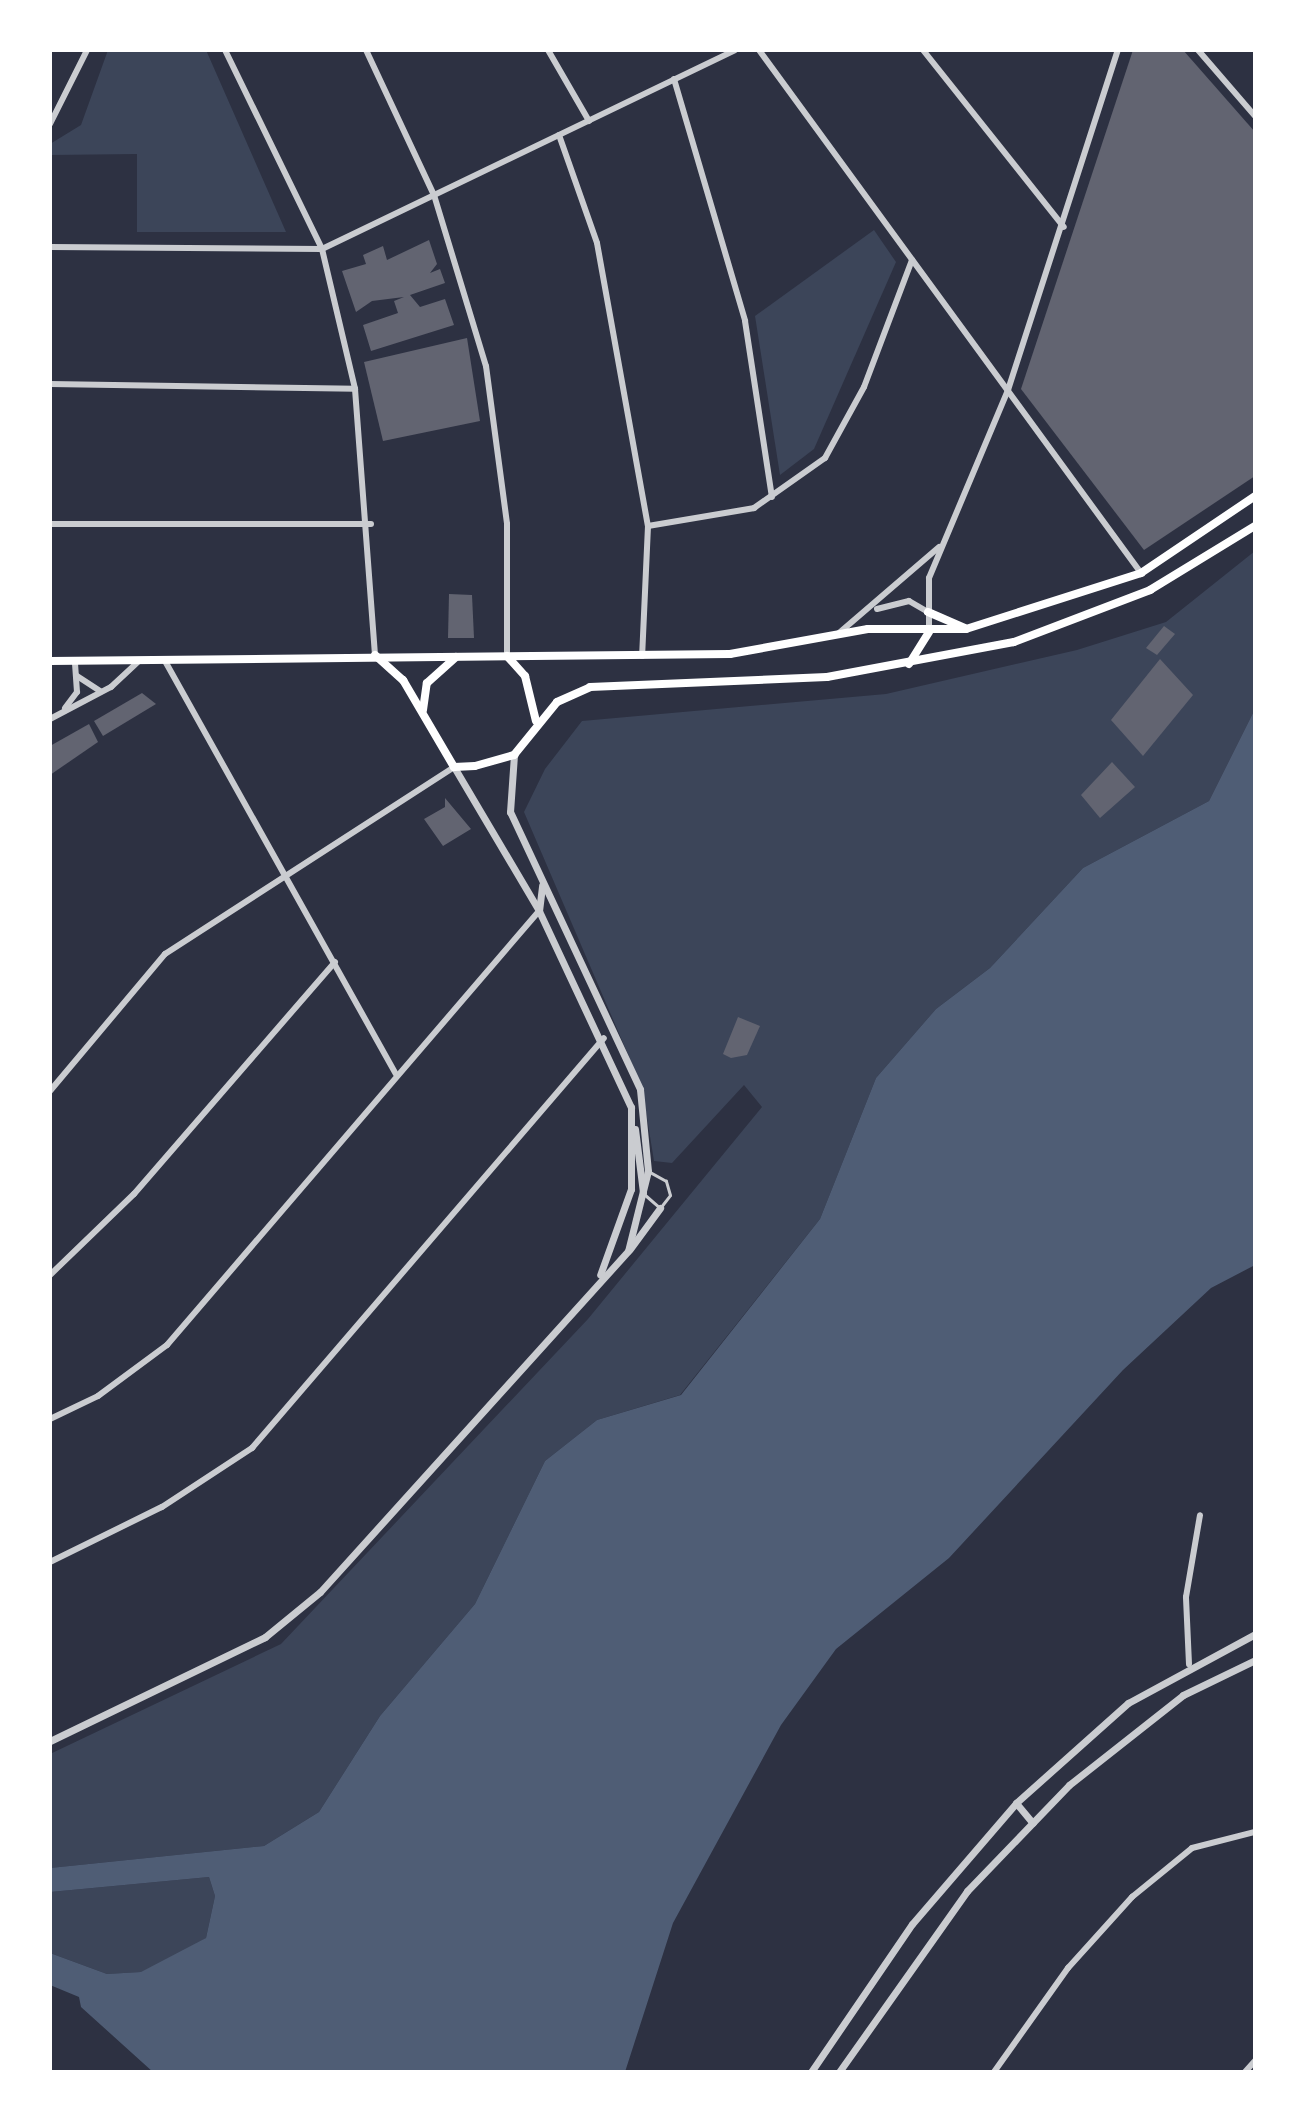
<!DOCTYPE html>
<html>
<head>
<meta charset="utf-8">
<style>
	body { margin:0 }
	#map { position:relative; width:1305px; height:2122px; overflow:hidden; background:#2d3142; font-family:Georgia,serif }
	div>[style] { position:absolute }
	.green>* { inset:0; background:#3c4559 }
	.water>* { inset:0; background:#4f5d75 }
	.building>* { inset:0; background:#626471 }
	.service>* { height:3px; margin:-1.5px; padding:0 1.5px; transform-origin:1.5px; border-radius:1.5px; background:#caccd0 }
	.minor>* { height:6px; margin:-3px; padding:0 3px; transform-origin:3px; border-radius:3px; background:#caccd0 }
	.tertiary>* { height:7px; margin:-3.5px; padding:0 3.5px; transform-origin:3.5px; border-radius:3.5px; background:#caccd0 }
	.secondary>* { height:8px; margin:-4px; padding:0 4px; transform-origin:4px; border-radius:4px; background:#fff }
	span { translate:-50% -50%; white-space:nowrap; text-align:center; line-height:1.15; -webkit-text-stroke:8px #fff; paint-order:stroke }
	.frame { position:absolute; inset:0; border:52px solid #fff; pointer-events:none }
</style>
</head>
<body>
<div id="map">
	<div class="green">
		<i style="clip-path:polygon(108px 50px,206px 50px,286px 232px,137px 232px,137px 154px,50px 155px,50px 144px,81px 125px)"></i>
		<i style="clip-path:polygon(874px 230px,896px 262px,814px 449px,780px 475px,755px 316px)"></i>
		<i style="clip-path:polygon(1255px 551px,1255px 709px,1209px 801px,1083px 868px,990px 968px,936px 1009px,876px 1078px,820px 1219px,680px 1395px,597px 1420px,545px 1461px,475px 1604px,380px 1716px,319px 1812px,264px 1846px,50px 1868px,50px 1754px,281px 1644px,588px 1319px,762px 1107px,744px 1085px,672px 1163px,654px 1161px,642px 1087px,524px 812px,545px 769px,582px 721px,886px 694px,1077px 650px,1166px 622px)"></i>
		<i style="clip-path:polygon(209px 1877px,215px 1896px,206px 1938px,181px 1956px,142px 1972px,107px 1974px,50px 1953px,50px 1892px)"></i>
	</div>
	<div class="water">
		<i style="clip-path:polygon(1255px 709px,1255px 1265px,1211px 1288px,1123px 1370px,949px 1558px,836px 1649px,781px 1725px,673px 1923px,625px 2072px,153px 2072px,81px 2007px,79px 1997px,50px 1985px,50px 1953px,107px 1974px,141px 1972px,206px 1938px,215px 1896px,209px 1877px,50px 1892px,50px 1868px,264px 1846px,319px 1812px,380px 1716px,475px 1604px,545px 1461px,597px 1420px,681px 1395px,820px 1219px,876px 1078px,936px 1009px,990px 968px,1083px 868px,1209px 801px)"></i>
	</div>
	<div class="building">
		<i style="clip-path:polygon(1133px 50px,1183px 50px,1255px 132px,1255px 476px,1144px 550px,1021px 389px)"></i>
		<i style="clip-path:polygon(429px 240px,437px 264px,430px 273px,440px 269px,445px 283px,410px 295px,420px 307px,445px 299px,454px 325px,371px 351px,363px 325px,398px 313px,394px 301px,404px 297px,372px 301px,356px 312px,342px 271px,366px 264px,363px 255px,383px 246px,387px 260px)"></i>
		<i style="clip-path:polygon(467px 338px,480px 421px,383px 441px,364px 362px)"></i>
		<i style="clip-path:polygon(449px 594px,472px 595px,474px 638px,448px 638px)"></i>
		<i style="clip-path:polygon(1164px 626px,1175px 634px,1157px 655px,1146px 648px)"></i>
		<i style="clip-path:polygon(1160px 659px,1193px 695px,1143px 756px,1111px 720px)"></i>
		<i style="clip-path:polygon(142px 693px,156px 704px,103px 736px,94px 721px)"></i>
		<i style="clip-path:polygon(89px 724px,98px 742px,50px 775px,50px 746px)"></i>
		<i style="clip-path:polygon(1112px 762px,1135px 787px,1100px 818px,1081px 795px)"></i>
		<i style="clip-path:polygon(445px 798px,471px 829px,443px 846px,424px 819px,445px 807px)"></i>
		<i style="clip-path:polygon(738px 1017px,760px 1026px,747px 1055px,731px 1058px,723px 1054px)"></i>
	</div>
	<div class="service">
		<i style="left:645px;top:1195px;width:20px;rotate:41deg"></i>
		<i style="left:660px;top:1208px;width:16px;rotate:-52deg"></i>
		<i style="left:670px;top:1195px;width:15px;rotate:-106deg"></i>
		<i style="left:666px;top:1181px;width:21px;rotate:-151deg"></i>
	</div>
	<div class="minor">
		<i style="left:225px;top:50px;width:221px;rotate:64deg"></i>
		<i style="left:322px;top:249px;width:144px;rotate:76.7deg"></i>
		<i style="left:355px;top:389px;width:267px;rotate:85.7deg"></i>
		<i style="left:366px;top:50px;width:160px;rotate:64.9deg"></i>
		<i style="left:434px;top:195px;width:179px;rotate:73.1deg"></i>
		<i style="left:486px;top:366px;width:159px;rotate:82.4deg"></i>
		<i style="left:507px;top:524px;width:132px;rotate:90deg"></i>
		<i style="left:548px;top:50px;width:82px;rotate:60deg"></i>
		<i style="left:759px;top:50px;width:648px;rotate:53.86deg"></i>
		<i style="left:923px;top:50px;width:226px;rotate:51.5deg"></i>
		<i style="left:1198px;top:50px;width:87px;rotate:49.2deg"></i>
		<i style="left:674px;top:79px;width:252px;rotate:73.6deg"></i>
		<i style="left:745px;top:321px;width:178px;rotate:81.3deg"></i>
		<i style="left:50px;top:124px;width:83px;rotate:-63.4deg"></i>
		<i style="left:559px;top:135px;width:114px;rotate:70.6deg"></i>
		<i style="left:597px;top:243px;width:288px;rotate:79.8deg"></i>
		<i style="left:648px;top:526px;width:130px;rotate:92.6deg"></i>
		<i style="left:50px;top:247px;width:272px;rotate:0.4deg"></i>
		<i style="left:322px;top:249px;width:458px;rotate:-25.7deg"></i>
		<i style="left:50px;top:384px;width:305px;rotate:0.9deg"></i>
		<i style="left:50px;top:524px;width:321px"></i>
		<i style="left:648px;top:526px;width:108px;rotate:-9.6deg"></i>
		<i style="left:754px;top:508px;width:87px;rotate:-35.2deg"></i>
		<i style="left:825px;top:458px;width:81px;rotate:-61.2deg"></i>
		<i style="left:864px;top:387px;width:136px;rotate:-69.3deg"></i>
		<i style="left:877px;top:609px;width:33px;rotate:-14deg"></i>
		<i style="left:909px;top:601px;width:22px;rotate:30deg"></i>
		<i style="left:929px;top:632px;width:54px;rotate:-90deg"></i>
		<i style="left:929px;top:578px;width:204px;rotate:-67.2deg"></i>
		<i style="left:1008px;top:390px;width:357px;rotate:-72.1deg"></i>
		<i style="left:839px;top:633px;width:132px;rotate:-40.7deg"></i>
		<i style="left:165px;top:661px;width:473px;rotate:60.8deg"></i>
		<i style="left:77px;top:676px;width:27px;rotate:33deg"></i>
		<i style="left:65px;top:708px;width:20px;rotate:-53deg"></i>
		<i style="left:77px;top:692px;width:31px;rotate:-94deg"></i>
		<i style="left:50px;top:719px;width:69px;rotate:-27.7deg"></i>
		<i style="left:111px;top:687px;width:38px;rotate:-43deg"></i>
		<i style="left:50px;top:1091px;width:179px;rotate:-50deg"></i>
		<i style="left:165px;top:954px;width:344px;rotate:-32.9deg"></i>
		<i style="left:50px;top:1275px;width:117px;rotate:-44deg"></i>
		<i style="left:134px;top:1194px;width:307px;rotate:-49.1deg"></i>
		<i style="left:50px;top:1419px;width:53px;rotate:-25.6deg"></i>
		<i style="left:98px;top:1396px;width:86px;rotate:-36.5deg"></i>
		<i style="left:167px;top:1345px;width:572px;rotate:-49.4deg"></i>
		<i style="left:50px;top:1562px;width:125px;rotate:-26.2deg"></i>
		<i style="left:162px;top:1507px;width:108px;rotate:-33.2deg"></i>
		<i style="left:252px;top:1448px;width:540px;rotate:-49.35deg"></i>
		<i style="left:1189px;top:1664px;width:67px;rotate:-92.6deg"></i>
		<i style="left:1186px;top:1597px;width:83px;rotate:-80.3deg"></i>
		<i style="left:994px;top:2072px;width:128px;rotate:-54.6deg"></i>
		<i style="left:1068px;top:1968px;width:96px;rotate:-48deg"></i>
		<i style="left:1132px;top:1897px;width:77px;rotate:-39.2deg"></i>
		<i style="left:1192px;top:1848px;width:65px;rotate:-14.3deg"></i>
		<i style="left:1245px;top:2072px;width:15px;rotate:-48deg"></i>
	</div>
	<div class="tertiary">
		<i style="left:454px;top:767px;width:167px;rotate:59.4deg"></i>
		<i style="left:539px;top:911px;width:217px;rotate:64.9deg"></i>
		<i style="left:631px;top:1107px;width:82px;rotate:90deg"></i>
		<i style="left:631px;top:1189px;width:91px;rotate:109.8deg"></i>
		<i style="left:539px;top:911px;width:26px;rotate:-83deg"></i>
		<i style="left:635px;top:1129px;width:64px;rotate:82.8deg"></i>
		<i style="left:630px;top:1249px;width:51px;rotate:-53.8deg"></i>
		<i style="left:50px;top:1741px;width:239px;rotate:-25.8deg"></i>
		<i style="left:265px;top:1637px;width:71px;rotate:-39.3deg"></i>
		<i style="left:320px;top:1592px;width:460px;rotate:-47.9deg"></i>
		<i style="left:628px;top:1251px;width:82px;rotate:-76deg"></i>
		<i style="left:648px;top:1171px;width:82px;rotate:-95.6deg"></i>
		<i style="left:640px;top:1089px;width:306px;rotate:-115.1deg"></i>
		<i style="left:510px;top:812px;width:57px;rotate:-86deg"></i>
		<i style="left:1016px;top:1803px;width:26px;rotate:50deg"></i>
		<i style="left:811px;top:2072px;width:179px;rotate:-55.7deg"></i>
		<i style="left:912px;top:1924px;width:160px;rotate:-49.3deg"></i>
		<i style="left:1016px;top:1803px;width:150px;rotate:-41.8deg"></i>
		<i style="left:1128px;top:1703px;width:145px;rotate:-28.5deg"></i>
		<i style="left:839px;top:2072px;width:222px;rotate:-54.7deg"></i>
		<i style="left:967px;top:1891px;width:147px;rotate:-46.1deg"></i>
		<i style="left:1069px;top:1785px;width:145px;rotate:-38.3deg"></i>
		<i style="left:1183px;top:1695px;width:80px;rotate:-25.9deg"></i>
	</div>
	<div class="secondary">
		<i style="left:928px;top:612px;width:40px;rotate:23.4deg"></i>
		<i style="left:375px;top:655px;width:38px;rotate:42deg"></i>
		<i style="left:403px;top:680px;width:101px;rotate:59.6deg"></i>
		<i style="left:454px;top:767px;width:21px;rotate:-3deg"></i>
		<i style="left:475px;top:766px;width:41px;rotate:-15.8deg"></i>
		<i style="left:514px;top:755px;width:68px;rotate:-50.9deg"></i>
		<i style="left:557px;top:702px;width:36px;rotate:-24deg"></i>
		<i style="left:590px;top:687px;width:237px;rotate:-2.4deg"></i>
		<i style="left:827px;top:677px;width:190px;rotate:-10.6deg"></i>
		<i style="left:1014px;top:642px;width:146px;rotate:-20.9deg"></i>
		<i style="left:1150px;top:590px;width:123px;rotate:-31.4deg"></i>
		<i style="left:507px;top:656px;width:27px;rotate:48deg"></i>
		<i style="left:525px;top:676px;width:46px;rotate:76.3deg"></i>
		<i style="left:50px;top:661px;width:680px;rotate:-0.59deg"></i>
		<i style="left:730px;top:654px;width:140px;rotate:-10.3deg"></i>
		<i style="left:868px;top:629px;width:98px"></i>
		<i style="left:966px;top:629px;width:184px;rotate:-17.7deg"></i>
		<i style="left:1141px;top:573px;width:138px;rotate:-34deg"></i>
		<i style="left:909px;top:664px;width:38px;rotate:-58deg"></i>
		<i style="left:423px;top:710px;width:27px;rotate:-82deg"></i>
		<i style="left:427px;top:683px;width:39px;rotate:-42deg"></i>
	</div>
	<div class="frame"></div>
</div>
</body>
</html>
